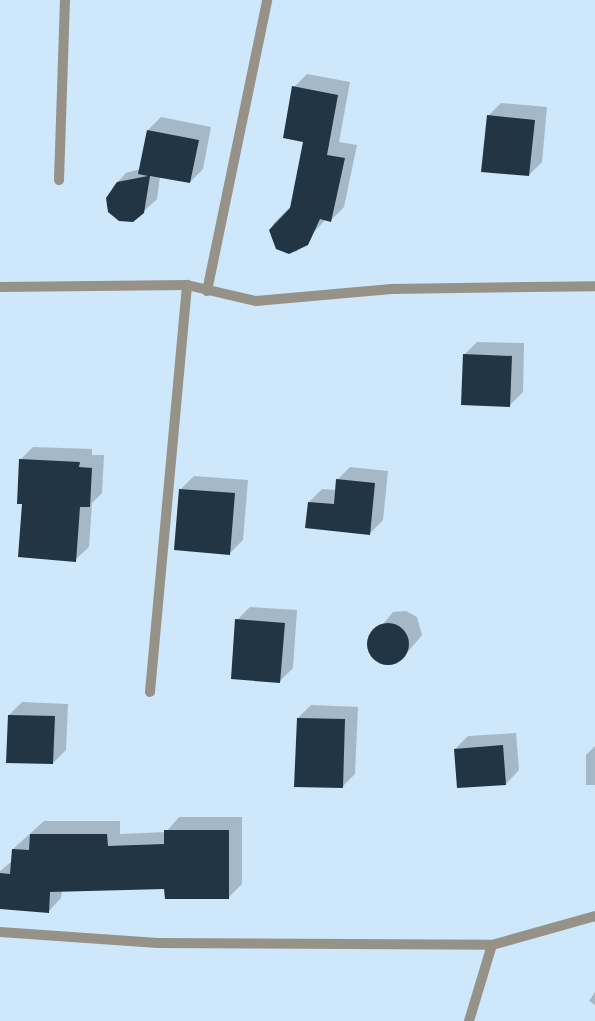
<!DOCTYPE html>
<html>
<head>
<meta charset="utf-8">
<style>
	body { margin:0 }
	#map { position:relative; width:595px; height:1021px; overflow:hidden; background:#cee7fb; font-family:"Fira Sans Condensed",sans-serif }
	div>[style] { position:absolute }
	.shadow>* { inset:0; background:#0003 }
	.building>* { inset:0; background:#213544 }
	.round { border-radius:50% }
	.service>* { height:10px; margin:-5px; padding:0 5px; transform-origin:5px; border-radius:5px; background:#969287 }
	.minor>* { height:10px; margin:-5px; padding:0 5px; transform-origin:5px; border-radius:5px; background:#969287 }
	span { translate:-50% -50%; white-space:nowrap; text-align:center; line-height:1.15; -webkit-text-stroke:5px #fff; paint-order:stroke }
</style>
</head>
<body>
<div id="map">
	<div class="shadow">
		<i style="clip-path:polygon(307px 74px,350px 82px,339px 142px,357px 145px,344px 207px,331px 220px,326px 219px,296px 252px,277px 248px,271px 236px,273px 224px,291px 206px,305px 141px,294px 87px)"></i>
		<i style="clip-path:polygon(501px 103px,547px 107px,542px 162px,529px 175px,488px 116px)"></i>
		<i style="clip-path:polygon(161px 117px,211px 127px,203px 169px,190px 182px,160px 177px,157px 199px,143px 212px,126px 221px,113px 216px,107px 205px,113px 187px,126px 173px,140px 169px,148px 130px)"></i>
		<i style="clip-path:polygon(477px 342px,524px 343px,523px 392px,510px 405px,464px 355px)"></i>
		<i style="clip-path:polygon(33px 447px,92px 449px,92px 455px,104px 455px,102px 493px,92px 503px,89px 547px,75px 560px,23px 503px,20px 460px)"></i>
		<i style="clip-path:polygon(350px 467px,388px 471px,383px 520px,370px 533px,309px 502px,322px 489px,336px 490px,337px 480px)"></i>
		<i style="clip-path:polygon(194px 476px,248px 480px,243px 540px,230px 553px,181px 489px)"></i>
		<i style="clip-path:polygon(250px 607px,297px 610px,293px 668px,280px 681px,237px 620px)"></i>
		<i style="clip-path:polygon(406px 611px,417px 617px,422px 635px,401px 660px,388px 664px,371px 654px,369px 641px,393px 612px)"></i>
		<i style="clip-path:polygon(22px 702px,68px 704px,66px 750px,53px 763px,9px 715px)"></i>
		<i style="clip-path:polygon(311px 705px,358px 707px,355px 774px,342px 787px,298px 718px)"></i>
		<i style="clip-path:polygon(516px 733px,519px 770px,506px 784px,455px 749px,468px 736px)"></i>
		<i style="clip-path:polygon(595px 746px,595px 785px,586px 785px,586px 755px)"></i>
		<i style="clip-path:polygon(179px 817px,242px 817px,242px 884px,229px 897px,166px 888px,62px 891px,61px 898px,48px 912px,0 908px,0 871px,12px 861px,13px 849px,44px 821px,120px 821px,120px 834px,166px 832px)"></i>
		<i style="clip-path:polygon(595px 992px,595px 1005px,589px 1001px)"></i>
	</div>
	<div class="building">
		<i style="clip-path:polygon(292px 86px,338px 95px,327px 155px,345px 158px,331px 222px,320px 219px,308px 245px,289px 254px,276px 249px,269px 230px,290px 208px,303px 142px,283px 138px)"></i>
		<i style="clip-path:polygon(487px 115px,535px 120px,529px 176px,481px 172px)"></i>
		<i style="clip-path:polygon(147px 130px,199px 140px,190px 183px,150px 176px,144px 213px,133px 222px,119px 221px,108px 212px,106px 198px,117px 182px,148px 176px,138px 174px)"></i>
		<i style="clip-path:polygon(463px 354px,512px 356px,510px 407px,461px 405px)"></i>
		<i style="clip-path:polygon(19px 459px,80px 462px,79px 467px,92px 468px,90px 507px,80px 507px,76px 562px,18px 557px,22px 504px,17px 504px)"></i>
		<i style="clip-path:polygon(336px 479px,375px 483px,370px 535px,305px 528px,308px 502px,334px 504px)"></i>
		<i style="clip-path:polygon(179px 489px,235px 493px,230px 555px,174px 550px)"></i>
		<i style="clip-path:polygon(235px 619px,285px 623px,280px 683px,231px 679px)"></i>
		<i class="round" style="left:367px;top:623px;width:42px;height:42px"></i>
		<i style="clip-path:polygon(8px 715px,55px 716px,53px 764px,6px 763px)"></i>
		<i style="clip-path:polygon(297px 718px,345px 719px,343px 788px,294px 787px)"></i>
		<i style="clip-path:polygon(503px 745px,506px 785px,457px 788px,454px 749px)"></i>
		<i style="clip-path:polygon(164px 830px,229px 830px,229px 899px,165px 899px,164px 889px,50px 892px,49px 913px,0 909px,0 873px,10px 874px,12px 849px,29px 850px,30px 834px,107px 834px,108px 846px,164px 844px)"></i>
	</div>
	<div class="service">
		<i style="left:59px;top:180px;width:180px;rotate:-88.1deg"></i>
		<i style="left:150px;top:692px;width:409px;rotate:-84.8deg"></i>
	</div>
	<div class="minor">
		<i style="left:0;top:287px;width:187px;rotate:-0.6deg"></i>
		<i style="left:187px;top:285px;width:71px;rotate:13.1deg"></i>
		<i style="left:256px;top:301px;width:136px;rotate:-5.1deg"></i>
		<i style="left:391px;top:289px;width:204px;rotate:-0.8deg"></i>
		<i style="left:207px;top:291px;width:297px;rotate:-78.3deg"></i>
		<i style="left:0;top:932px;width:158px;rotate:4deg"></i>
		<i style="left:158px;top:943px;width:334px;rotate:0.3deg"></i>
		<i style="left:469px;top:1021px;width:79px;rotate:-73.2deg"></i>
		<i style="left:492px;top:945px;width:107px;rotate:-15.7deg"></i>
	</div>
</div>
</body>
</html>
